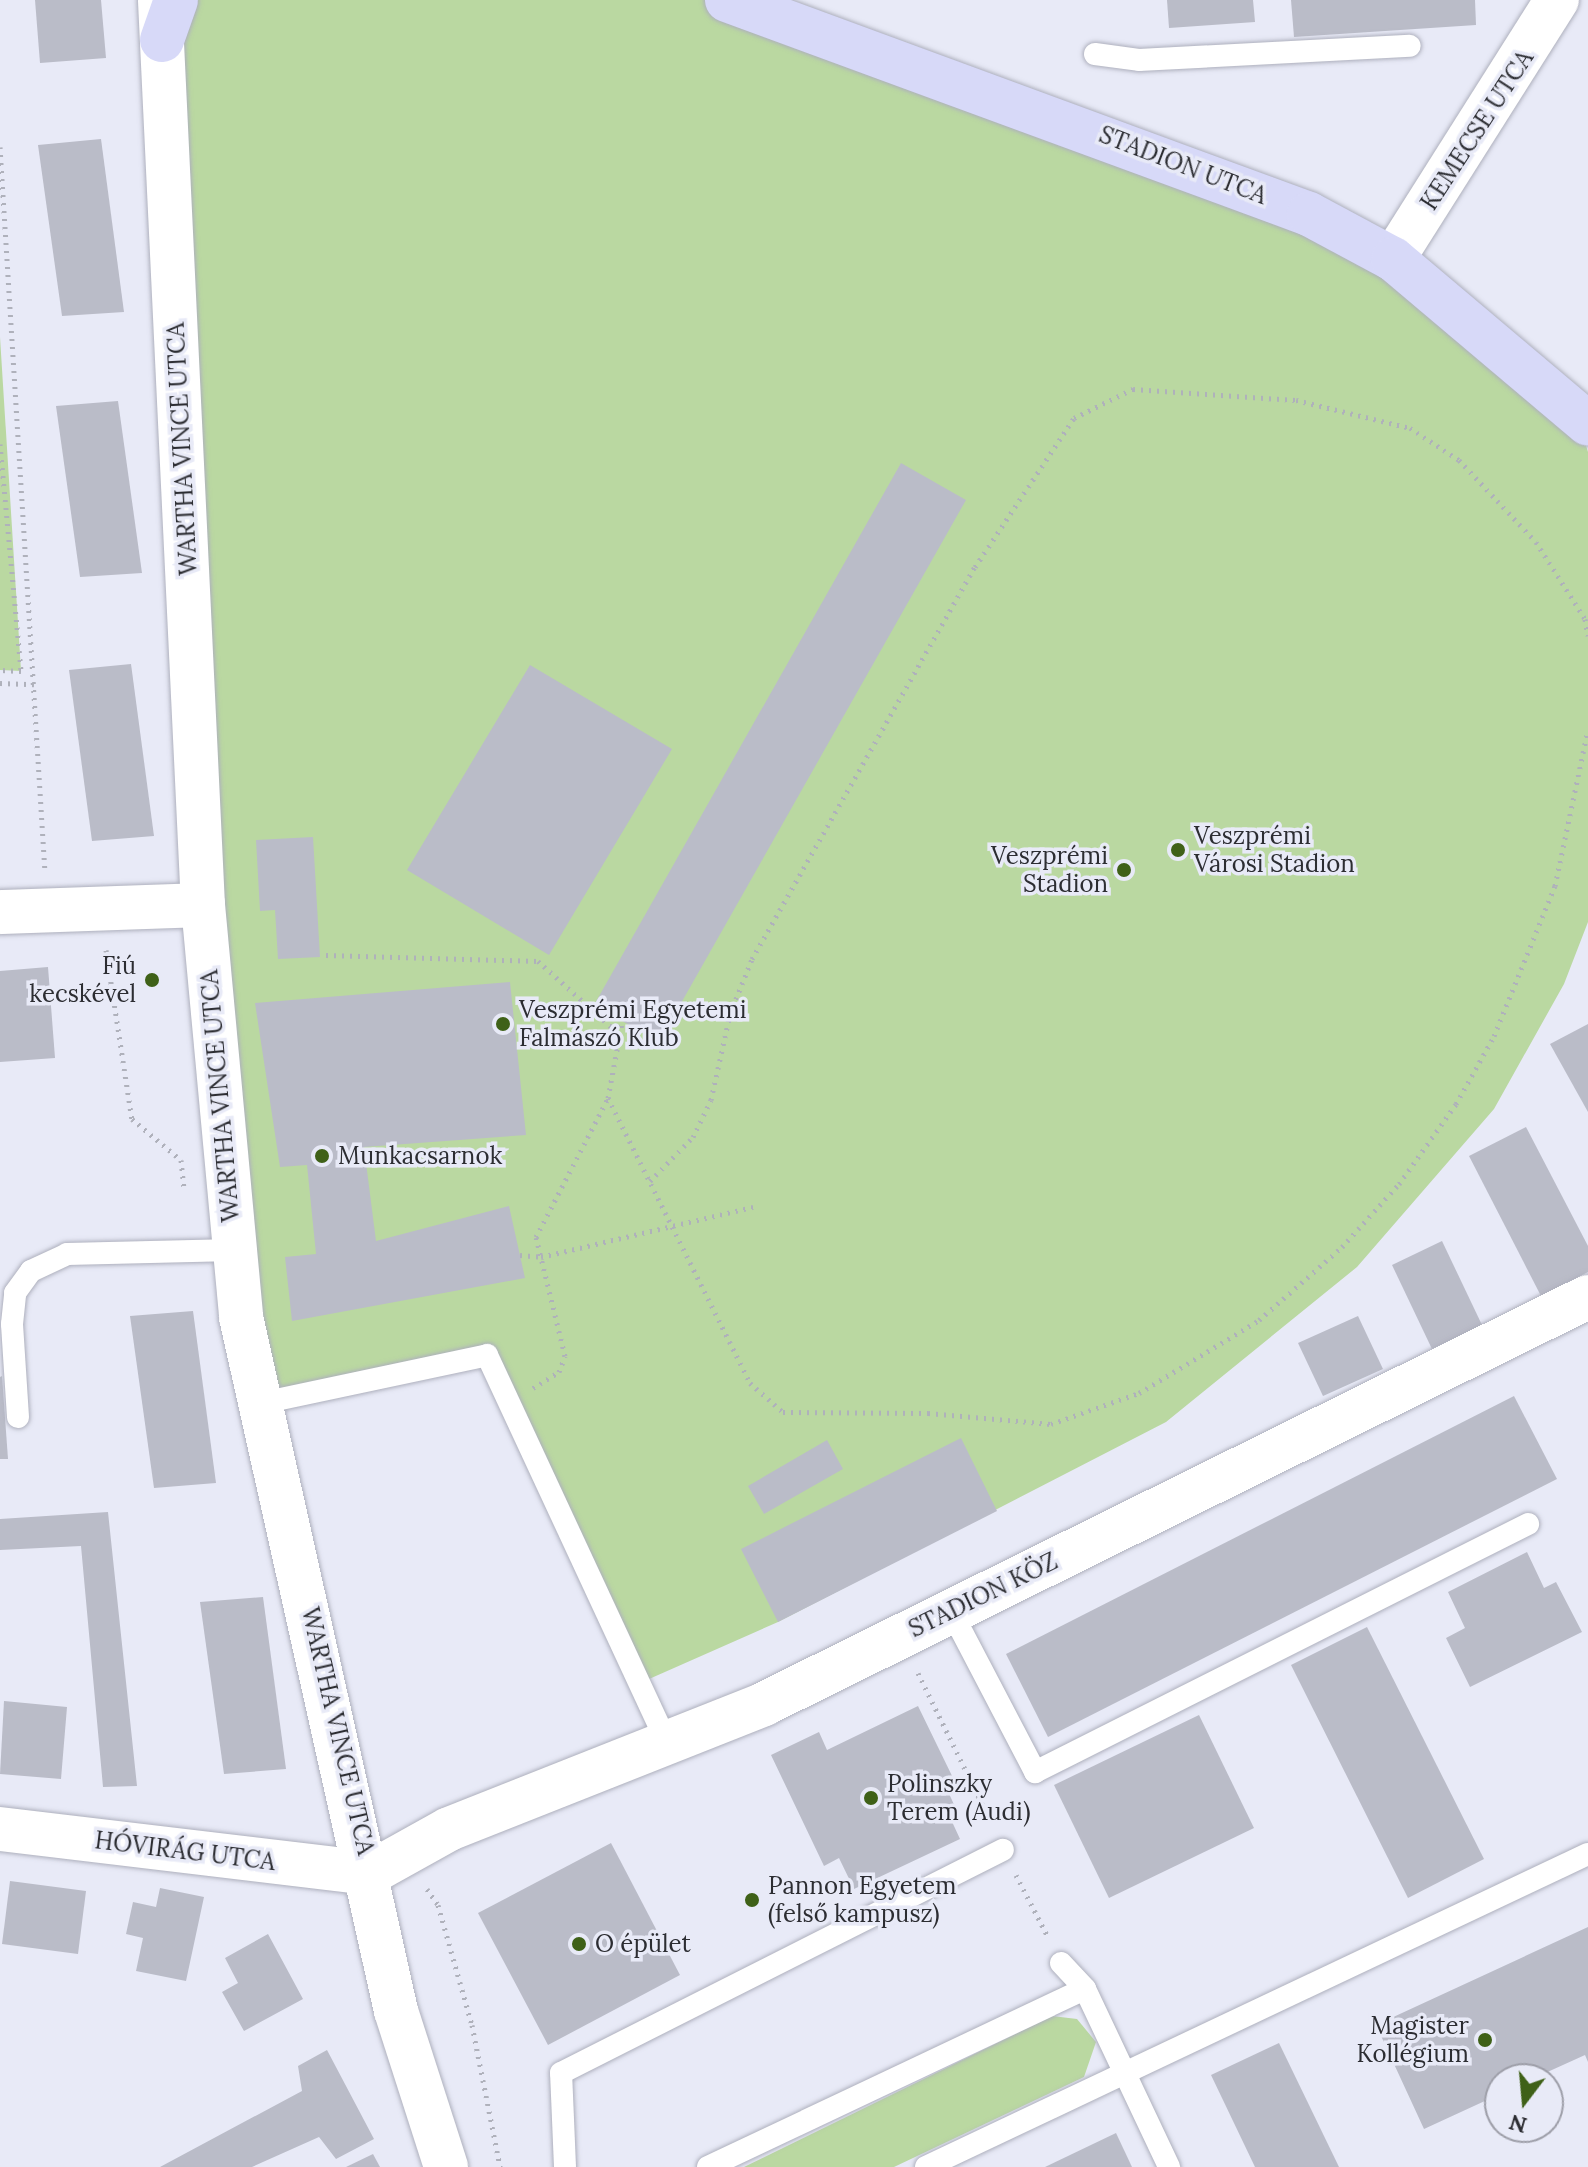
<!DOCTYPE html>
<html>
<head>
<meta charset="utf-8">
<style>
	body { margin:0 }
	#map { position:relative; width:1588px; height:2167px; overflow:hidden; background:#e8eaf7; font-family:Lora,serif }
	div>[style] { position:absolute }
	.green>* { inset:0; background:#bad8a1 }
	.building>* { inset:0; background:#babcc8 }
	.path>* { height:5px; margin-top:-2.5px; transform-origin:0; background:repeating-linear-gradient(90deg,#afb1bb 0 2px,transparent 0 8px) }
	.roads { filter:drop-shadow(0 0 2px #aeb0bd) drop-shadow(0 0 2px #aeb0bd) }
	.lane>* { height:22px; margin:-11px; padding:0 11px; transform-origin:11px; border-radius:11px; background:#fff }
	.street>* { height:44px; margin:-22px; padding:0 22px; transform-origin:22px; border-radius:22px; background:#fff }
	.secondary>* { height:44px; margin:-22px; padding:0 22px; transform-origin:22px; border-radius:22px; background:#d7d9f8 }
	.dots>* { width:22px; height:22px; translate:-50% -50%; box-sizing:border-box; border:4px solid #e8eaf7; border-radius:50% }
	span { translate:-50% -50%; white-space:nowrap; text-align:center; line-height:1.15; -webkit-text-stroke:7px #e8eaf7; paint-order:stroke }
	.street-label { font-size:24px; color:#2c2d32 }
	.poi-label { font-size:24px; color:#2c2d32 }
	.left { translate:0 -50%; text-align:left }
	.right { translate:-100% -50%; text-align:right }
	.north { position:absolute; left:1484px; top:2063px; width:80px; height:80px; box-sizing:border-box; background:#e8eaf7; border:2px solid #9d9ea8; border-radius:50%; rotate:196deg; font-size:22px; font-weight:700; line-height:32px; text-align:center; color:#2c2d32 }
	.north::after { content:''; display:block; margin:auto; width:28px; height:36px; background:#3f6118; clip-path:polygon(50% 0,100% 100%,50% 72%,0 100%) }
</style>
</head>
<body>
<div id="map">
	<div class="green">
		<i style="clip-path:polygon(176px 0,727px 0,1310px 215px,1579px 423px,1588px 452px,1588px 922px,1564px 984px,1494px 1109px,1357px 1267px,1166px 1422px,778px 1622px,640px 1683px,487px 1353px,261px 1406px,240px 1317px)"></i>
		<i style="clip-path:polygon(0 337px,21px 671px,0 670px)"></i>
		<i style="clip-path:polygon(1052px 2016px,1077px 2019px,1096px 2042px,1084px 2077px,894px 2167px,744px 2167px)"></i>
	</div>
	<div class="building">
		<i style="clip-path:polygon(35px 0,101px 0,106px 58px,40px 63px)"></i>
		<i style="clip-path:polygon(1167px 0,1253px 0,1255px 22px,1169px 28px)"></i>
		<i style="clip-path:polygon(1291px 0,1475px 0,1476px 25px,1294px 37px)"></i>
		<i style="clip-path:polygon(101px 139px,124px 312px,62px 316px,38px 145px)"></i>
		<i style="clip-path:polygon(118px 401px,142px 573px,80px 577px,56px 406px)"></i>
		<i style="clip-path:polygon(901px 463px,966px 500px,659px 1042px,594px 1005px)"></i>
		<i style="clip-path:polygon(131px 664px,154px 836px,92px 841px,69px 670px)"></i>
		<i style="clip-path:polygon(530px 665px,672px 749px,549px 955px,407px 870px)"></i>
		<i style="clip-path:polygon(313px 837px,320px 957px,278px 959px,275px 910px,260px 911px,256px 840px)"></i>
		<i style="clip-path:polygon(48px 967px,55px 1058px,0 1062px,0 971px)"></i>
		<i style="clip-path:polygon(510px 982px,526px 1135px,364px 1147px,376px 1241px,509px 1206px,525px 1278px,292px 1321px,285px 1257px,316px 1254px,307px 1165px,280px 1167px,255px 1003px)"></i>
		<i style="clip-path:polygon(1588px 1024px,1588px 1112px,1550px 1044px)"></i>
		<i style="clip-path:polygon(1526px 1127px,1588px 1246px,1588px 1272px,1541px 1296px,1469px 1156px)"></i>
		<i style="clip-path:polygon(1442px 1241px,1482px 1325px,1432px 1349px,1392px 1265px)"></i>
		<i style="clip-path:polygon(193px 1311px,216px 1483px,154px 1488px,130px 1316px)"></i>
		<i style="clip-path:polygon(1358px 1316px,1383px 1369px,1323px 1396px,1298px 1343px)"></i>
		<i style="clip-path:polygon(2px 1376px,8px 1459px,0 1459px,0 1377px)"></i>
		<i style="clip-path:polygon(1514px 1396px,1557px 1479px,1048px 1737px,1006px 1654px)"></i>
		<i style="clip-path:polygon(961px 1438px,997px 1511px,778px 1622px,741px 1549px)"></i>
		<i style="clip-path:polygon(827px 1440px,843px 1469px,764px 1514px,748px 1486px)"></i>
		<i style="clip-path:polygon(108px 1512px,137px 1786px,103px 1787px,81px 1546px,0 1550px,0 1519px)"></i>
		<i style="clip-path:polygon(1527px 1552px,1544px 1588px,1556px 1582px,1582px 1632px,1470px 1687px,1446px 1638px,1465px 1628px,1448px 1592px)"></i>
		<i style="clip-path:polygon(263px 1597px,286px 1769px,224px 1774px,200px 1602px)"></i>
		<i style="clip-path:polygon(1367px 1627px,1484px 1859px,1408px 1898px,1291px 1665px)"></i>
		<i style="clip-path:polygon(4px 1701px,67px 1707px,61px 1779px,0 1774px)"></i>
		<i style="clip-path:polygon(918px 1706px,955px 1782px,946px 1787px,956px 1809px,948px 1813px,960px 1839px,854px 1889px,839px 1858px,824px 1866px,771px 1755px,819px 1732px,827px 1750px)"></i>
		<i style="clip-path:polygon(1199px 1715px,1254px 1828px,1109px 1898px,1054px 1785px)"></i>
		<i style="clip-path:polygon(611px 1843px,680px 1975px,548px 2045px,478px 1913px)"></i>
		<i style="clip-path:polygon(10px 1881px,86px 1891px,78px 1954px,2px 1944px)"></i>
		<i style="clip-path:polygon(160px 1888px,204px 1897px,186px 1981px,136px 1971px,143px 1938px,126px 1934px,133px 1902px,156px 1907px)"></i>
		<i style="clip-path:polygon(1588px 1927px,1588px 2062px,1585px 2055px,1532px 2079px,1500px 2079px,1500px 2094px,1424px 2129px,1376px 2025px)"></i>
		<i style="clip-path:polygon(268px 1934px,303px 1999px,244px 2031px,222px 1992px,238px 1983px,225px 1958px)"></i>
		<i style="clip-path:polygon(1279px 2043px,1339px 2167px,1255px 2167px,1211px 2075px)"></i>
		<i style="clip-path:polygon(327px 2050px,374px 2139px,336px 2159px,319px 2137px,252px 2167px,160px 2167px,302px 2091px,298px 2066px)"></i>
		<i style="clip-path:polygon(1116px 2133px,1132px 2167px,1045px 2167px)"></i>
		<i style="clip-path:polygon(373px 2154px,380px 2167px,346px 2167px)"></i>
	</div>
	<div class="path">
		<i style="left:0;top:147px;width:726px;rotate:86.45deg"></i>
		<i style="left:0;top:444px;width:228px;rotate:84.7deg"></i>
		<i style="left:21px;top:671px;width:21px;rotate:-177deg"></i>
		<i style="left:0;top:683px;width:34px;rotate:2deg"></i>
		<i style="left:106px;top:950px;width:171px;rotate:81.3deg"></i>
		<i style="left:132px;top:1119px;width:64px;rotate:39.9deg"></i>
		<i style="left:181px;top:1160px;width:27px;rotate:84deg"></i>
		<i style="left:326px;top:955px;width:212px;rotate:1.6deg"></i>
		<i style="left:538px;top:961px;width:109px;rotate:42deg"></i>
		<i style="left:608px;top:1098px;width:318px;rotate:63.5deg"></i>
		<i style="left:750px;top:1383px;width:44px;rotate:41.3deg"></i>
		<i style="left:783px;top:1412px;width:145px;rotate:0.4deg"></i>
		<i style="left:928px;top:1413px;width:123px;rotate:5.1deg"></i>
		<i style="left:1051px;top:1424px;width:93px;rotate:-19.4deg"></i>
		<i style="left:1139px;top:1393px;width:140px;rotate:-31.3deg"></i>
		<i style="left:1259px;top:1320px;width:111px;rotate:-41.3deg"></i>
		<i style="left:1342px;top:1247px;width:85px;rotate:-47.9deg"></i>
		<i style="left:1399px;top:1184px;width:98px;rotate:-54.5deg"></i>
		<i style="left:1456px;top:1104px;width:78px;rotate:-60.8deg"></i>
		<i style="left:1494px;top:1036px;width:162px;rotate:-67.9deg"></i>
		<i style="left:1555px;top:886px;width:159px;rotate:-78.1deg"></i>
		<i style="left:650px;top:1181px;width:62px;rotate:-45.7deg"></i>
		<i style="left:693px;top:1137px;width:41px;rotate:-64.1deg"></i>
		<i style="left:711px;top:1100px;width:88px;rotate:-77.5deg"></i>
		<i style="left:730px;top:1014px;width:59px;rotate:-68.2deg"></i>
		<i style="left:752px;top:959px;width:451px;rotate:-60.4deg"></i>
		<i style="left:975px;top:567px;width:179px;rotate:-56.4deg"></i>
		<i style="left:1074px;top:418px;width:66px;rotate:-26.2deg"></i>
		<i style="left:1133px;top:389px;width:163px;rotate:3.9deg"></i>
		<i style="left:1296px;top:400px;width:117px;rotate:13.8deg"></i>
		<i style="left:1410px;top:428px;width:59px;rotate:33.1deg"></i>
		<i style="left:1459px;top:460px;width:112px;rotate:46.8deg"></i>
		<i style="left:1536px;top:542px;width:91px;rotate:57.5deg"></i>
		<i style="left:1585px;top:619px;width:17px;rotate:80deg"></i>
		<i style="left:520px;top:1255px;width:21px;rotate:5deg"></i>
		<i style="left:541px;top:1257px;width:218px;rotate:-13.3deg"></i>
		<i style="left:533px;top:1388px;width:31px;rotate:-32deg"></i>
		<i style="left:559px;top:1372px;width:17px;rotate:-69deg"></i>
		<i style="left:565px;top:1356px;width:122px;rotate:-103.7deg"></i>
		<i style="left:536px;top:1237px;width:157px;rotate:-62.6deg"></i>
		<i style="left:608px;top:1098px;width:76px;rotate:-79.4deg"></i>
		<i style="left:918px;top:1673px;width:166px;rotate:63.9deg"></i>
		<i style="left:1016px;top:1875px;width:70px;rotate:62.7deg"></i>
		<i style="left:427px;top:1889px;width:19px;rotate:55deg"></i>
		<i style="left:438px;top:1905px;width:125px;rotate:74.2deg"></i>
		<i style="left:472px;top:2025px;width:145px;rotate:78.8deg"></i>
	</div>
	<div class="roads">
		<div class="lane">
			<i style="left:1095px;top:54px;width:44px;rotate:7.8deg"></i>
			<i style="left:1139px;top:60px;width:271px;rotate:-3deg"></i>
			<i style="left:262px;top:1403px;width:230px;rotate:-12deg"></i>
			<i style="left:487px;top:1355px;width:423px;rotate:65.1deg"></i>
			<i style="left:18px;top:1417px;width:93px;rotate:-93.7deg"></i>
			<i style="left:12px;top:1324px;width:31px;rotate:-84deg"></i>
			<i style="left:15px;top:1293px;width:27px;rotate:-54deg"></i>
			<i style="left:31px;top:1271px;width:40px;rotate:-25deg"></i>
			<i style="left:67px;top:1254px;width:167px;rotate:-1.4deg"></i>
			<i style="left:951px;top:1611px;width:182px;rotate:62.4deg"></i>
			<i style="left:1035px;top:1772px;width:552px;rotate:-26.7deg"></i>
			<i style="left:1061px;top:1963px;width:35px;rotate:47deg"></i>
			<i style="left:1085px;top:1989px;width:197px;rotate:64.7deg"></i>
			<i style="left:565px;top:2167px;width:94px;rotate:-92.4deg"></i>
			<i style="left:561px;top:2073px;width:495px;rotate:-26.8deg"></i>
			<i style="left:708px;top:2167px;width:417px;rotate:-25.3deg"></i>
			<i style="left:926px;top:2167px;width:732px;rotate:-25.31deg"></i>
		</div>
		<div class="street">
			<i style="left:160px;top:1px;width:905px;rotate:87.28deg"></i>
			<i style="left:203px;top:905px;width:414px;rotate:84.7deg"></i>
			<i style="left:241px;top:1317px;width:711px;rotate:77.41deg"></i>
			<i style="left:396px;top:2011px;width:164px;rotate:72.2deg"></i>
			<i style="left:1393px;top:259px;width:307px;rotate:-57.7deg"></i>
			<i style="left:0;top:912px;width:203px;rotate:-2deg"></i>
			<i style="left:0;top:1829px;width:373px;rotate:6.8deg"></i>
			<i style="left:370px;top:1873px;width:90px;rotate:-29.1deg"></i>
			<i style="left:449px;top:1829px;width:339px;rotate:-21.6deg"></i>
			<i style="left:764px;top:1704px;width:919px;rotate:-26.29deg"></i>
		</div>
		<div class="secondary">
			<i style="left:727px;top:0;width:620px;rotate:20.19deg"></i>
			<i style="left:1309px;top:214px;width:95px;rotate:28.2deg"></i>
			<i style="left:1393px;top:259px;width:255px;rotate:40.2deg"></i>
			<i style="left:162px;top:40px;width:42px;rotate:-70.7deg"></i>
		</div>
	</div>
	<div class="dots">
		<i style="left:1178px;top:850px;background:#3f6118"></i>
		<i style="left:1124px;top:870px;background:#3f6118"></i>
		<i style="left:152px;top:980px;background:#3f6118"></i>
		<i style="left:503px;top:1024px;background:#3f6118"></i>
		<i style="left:322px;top:1156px;background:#3f6118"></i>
		<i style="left:871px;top:1798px;background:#3f6118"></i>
		<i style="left:752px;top:1900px;background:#3f6118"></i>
		<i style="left:579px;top:1944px;background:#3f6118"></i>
		<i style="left:1485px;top:2040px;background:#3f6118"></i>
	</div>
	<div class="street-label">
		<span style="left:1477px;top:130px;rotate:-57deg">KEMECSE UTCA</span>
		<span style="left:1183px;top:165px;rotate:21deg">STADION UTCA</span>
		<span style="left:182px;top:449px;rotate:-93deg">WARTHA VINCE UTCA</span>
		<span style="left:220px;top:1096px;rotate:-95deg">WARTHA VINCE UTCA</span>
		<span style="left:983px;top:1595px;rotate:-26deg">STADION KÖZ</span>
		<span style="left:338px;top:1731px;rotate:77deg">WARTHA VINCE UTCA</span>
		<span style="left:185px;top:1851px;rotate:7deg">HÓVIRÁG UTCA</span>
	</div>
	<div class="poi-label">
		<span class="left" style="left:1194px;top:850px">Veszprémi<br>Városi Stadion</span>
		<span class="right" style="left:1108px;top:870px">Veszprémi<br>Stadion</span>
		<span class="right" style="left:136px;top:980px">Fiú<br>kecskével</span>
		<span class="left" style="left:519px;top:1024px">Veszprémi Egyetemi<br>Falmászó Klub</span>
		<span class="left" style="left:338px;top:1156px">Munkacsarnok</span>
		<span class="left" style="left:887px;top:1798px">Polinszky<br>Terem (Audi)</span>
		<span class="left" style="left:768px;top:1900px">Pannon Egyetem<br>(felső kampusz)</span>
		<span class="left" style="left:595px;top:1944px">O épület</span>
		<span class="right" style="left:1469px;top:2040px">Magister<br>Kollégium</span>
	</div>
	<div class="north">N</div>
</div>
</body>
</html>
